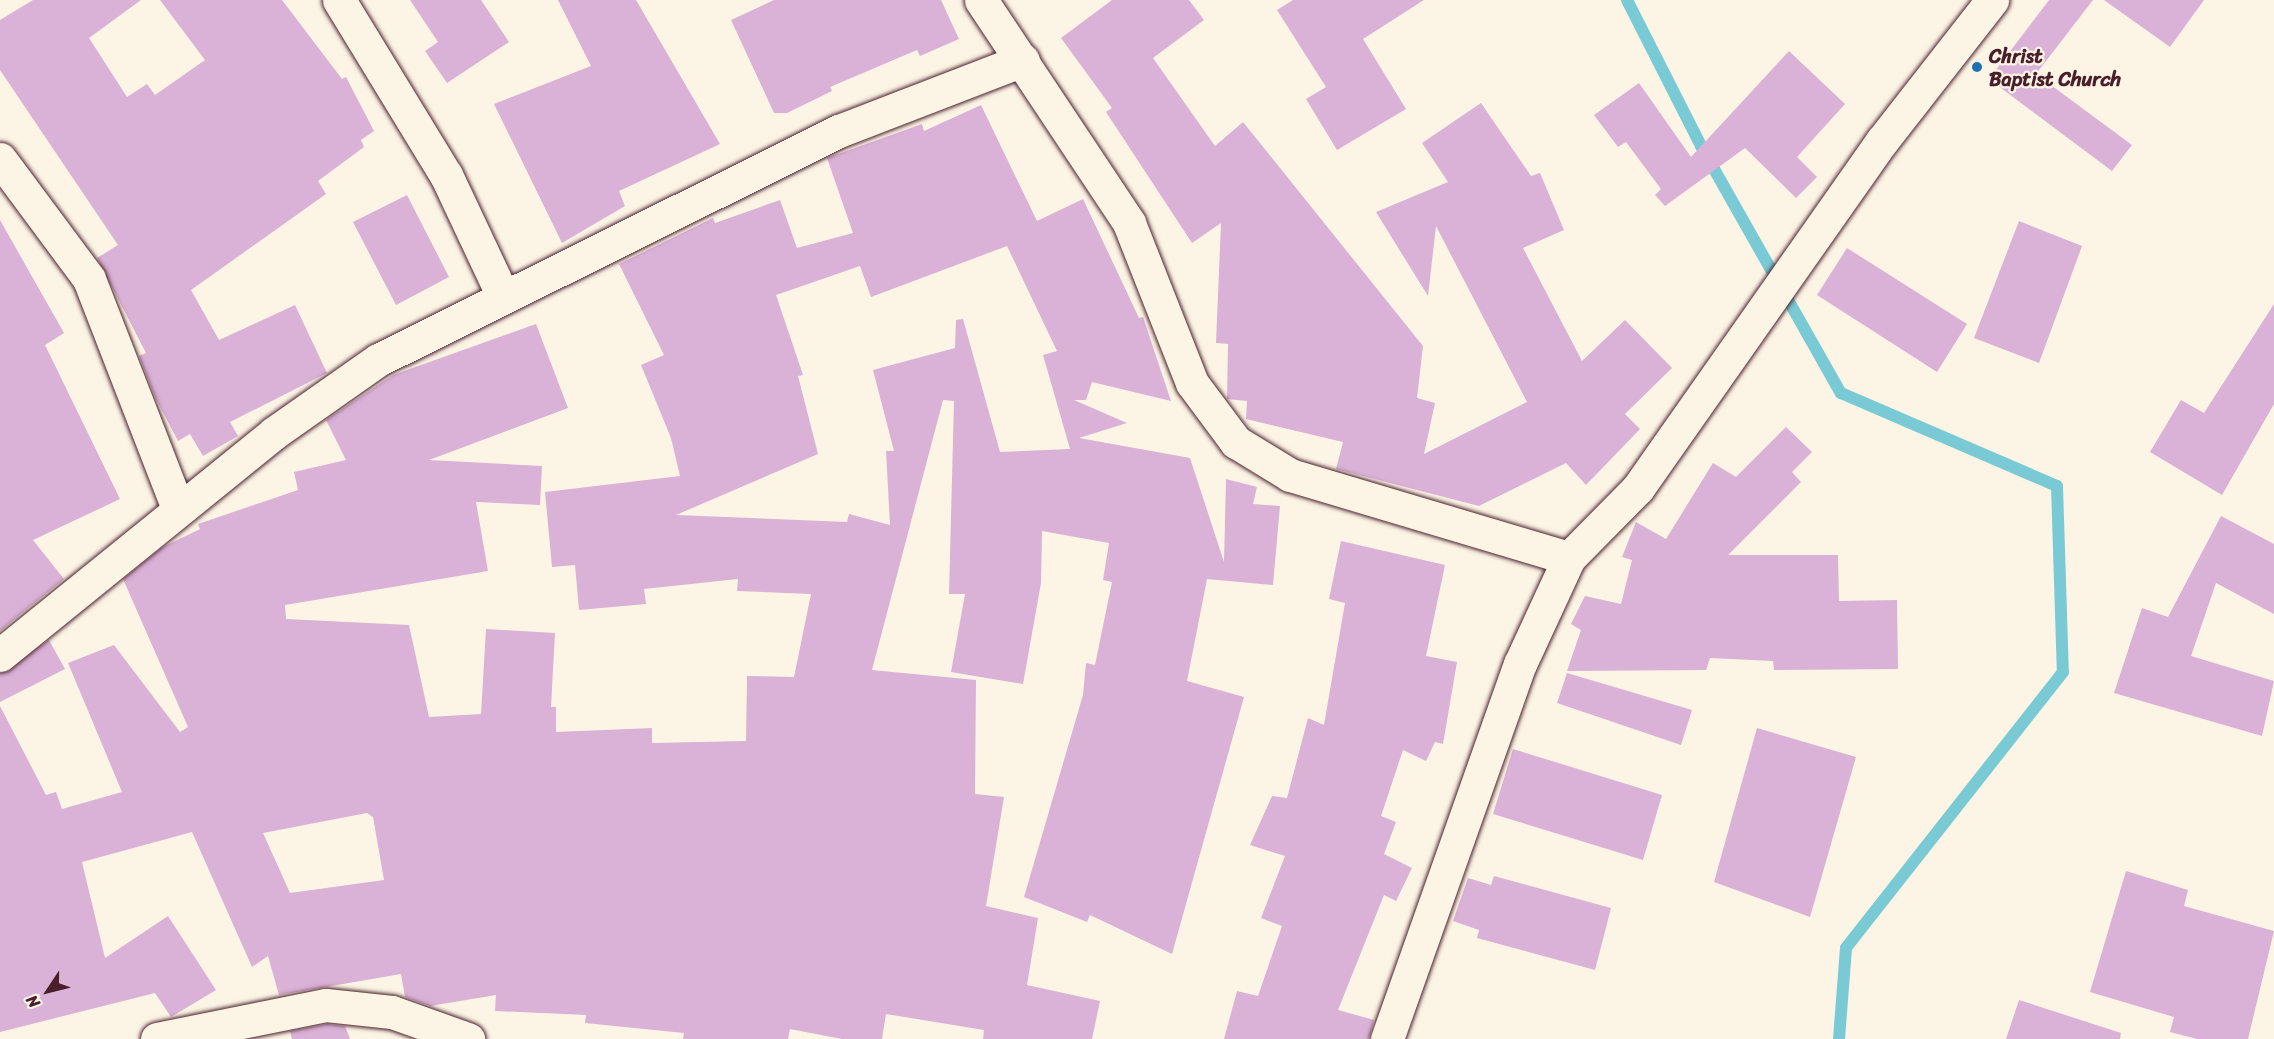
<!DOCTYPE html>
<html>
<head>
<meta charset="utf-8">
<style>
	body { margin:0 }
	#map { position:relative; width:2274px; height:1039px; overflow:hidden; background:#fcf5e5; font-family:Sriracha,sans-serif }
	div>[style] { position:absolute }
	.stream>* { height:12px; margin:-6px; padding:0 6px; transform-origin:6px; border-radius:6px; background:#79cad4 }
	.building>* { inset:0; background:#dab1d7 }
	.roads { filter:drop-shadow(0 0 2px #4a1f2b) drop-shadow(0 0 2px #4a1f2b) }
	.street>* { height:33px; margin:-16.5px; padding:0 16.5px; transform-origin:16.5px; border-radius:16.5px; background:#fcf5e5 }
	.secondary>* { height:33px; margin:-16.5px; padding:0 16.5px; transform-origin:16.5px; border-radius:16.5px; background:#fcf5e5 }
	.dots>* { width:16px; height:16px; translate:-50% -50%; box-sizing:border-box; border:3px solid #fcf5e5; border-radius:50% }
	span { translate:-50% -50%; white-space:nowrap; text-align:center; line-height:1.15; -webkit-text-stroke:4.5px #fcf5e5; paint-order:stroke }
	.poi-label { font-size:20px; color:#4a1f2b; font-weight:700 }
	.left { translate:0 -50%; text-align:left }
	.north { position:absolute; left:18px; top:961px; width:60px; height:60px; -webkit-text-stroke:4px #fcf5e5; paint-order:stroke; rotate:235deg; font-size:16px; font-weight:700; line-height:24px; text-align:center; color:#4a1f2b }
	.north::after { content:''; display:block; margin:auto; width:21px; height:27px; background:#4a1f2b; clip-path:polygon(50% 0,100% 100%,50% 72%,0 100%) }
</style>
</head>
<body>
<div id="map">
	<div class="stream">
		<i style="left:1627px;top:0;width:164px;rotate:63.1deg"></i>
		<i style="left:1701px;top:146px;width:284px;rotate:60.5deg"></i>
		<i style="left:1841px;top:393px;width:235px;rotate:23.3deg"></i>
		<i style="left:2057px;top:486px;width:186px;rotate:88.2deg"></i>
		<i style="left:2063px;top:672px;width:351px;rotate:128.2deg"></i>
		<i style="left:1846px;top:948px;width:91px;rotate:94.4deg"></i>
	</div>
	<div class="building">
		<i style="clip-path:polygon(33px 0,141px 0,89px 38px,127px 97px,147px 84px,155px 95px,205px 60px,160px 0,282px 0,342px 79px,346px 77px,374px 131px,361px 140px,364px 147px,318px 181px,326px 194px,191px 290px,219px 340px,295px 305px,327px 373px,230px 422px,238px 436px,203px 456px,190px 434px,178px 441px,156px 399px,139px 356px,146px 353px,97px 258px,118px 245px,0 70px,0 20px)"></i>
		<i style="clip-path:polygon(410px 0,481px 0,509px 42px,447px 83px,425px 51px,438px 42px)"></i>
		<i style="clip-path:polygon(558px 0,636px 0,720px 144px,619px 191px,625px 206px,562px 243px,494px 104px,591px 66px)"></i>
		<i style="clip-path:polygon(774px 0,941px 0,959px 39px,920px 56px,917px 50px,830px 87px,832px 91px,787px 113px,774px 113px,731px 20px)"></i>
		<i style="clip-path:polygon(1112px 0,1189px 0,1204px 20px,1153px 58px,1215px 146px,1243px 122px,1423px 346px,1417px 398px,1435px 403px,1424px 454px,1527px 402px,1436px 226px,1428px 296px,1376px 212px,1448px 182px,1422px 143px,1481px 103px,1531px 176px,1540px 173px,1564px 230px,1523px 248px,1582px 361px,1625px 320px,1672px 368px,1625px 414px,1640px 429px,1586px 485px,1566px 463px,1479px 506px,1336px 469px,1343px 442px,1246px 419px,1247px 401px,1227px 399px,1228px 344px,1216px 343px,1221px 223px,1192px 243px,1106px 112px,1112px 108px,1061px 38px)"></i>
		<i style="clip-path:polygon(1293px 0,1424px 0,1363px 39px,1406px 109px,1337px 150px,1306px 99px,1326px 87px,1277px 10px)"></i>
		<i style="clip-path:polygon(2049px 0,2093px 0,2036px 74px,2132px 145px,2112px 171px,1989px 79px)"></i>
		<i style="clip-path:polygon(2104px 0,2204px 0,2170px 47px)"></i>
		<i style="clip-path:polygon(1789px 51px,1845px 104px,1797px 157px,1817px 177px,1796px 198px,1745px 148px,1665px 206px,1655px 195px,1661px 189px,1626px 142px,1618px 147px,1594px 115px,1639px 83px,1691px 157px)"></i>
		<i style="clip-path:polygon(evenodd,981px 105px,1037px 221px,1083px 199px,1139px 318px,1143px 317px,1171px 401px,1092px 382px,1086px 400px,1074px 400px,1127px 423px,1079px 438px,1190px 458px,1224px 562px,1226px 479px,1257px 487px,1253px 504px,1280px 506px,1273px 585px,1207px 579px,1187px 681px,1244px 697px,1172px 954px,1090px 915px,1087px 922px,1024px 897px,1083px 695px,1086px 663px,1095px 665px,1112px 582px,1103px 580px,1109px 543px,1042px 531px,1041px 583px,1023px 684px,951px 672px,965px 594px,949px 594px,954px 401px,943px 400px,872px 670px,976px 680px,975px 794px,1004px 797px,986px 906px,1038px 918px,1027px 985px,1100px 1001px,1092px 1039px,983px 1039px,984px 1030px,886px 1014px,882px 1039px,842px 1039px,790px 1029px,788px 1039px,683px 1039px,684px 1033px,585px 1023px,586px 1015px,495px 1011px,496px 995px,430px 1006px,405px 997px,401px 974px,279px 995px,268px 956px,252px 967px,192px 832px,82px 862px,105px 958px,168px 916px,216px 990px,171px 1017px,155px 993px,0 1032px,0 706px,46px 795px,56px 792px,62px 809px,122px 792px,68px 663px,114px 645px,180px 732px,188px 727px,123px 579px,161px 548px,200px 529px,198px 524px,298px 490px,294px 472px,346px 460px,326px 420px,393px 375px,536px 324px,568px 408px,429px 460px,542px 466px,540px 505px,476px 502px,488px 571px,285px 605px,286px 619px,409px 625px,429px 717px,481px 714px,486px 629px,555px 633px,551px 707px,556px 707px,556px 732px,652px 728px,652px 743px,746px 741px,747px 676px,794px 677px,811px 594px,737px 591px,738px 579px,644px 589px,646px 604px,579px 610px,575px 565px,552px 567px,545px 492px,680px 476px,671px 438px,641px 365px,664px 355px,619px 264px,713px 218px,715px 223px,780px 200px,797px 248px,853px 233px,827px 158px,922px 124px,924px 131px,981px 105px,1007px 246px,1057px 351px,1043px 355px,1070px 449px,1000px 452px,963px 319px,956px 320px,955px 348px,873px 370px,894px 451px,886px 451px,890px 525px,849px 514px,847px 522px,676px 515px,818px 454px,798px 376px,803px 375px,776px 295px,860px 266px,871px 297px,1007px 246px,981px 105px,367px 813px,373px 817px,384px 880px,290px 893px,263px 833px,367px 813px)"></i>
		<i style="clip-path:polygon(407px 195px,449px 277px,396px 305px,353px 222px)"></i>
		<i style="clip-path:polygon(0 220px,64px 333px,45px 345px,120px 499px,33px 540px,64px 579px,0 631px)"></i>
		<i style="clip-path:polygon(2019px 221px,2082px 246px,2039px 363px,1974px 338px)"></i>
		<i style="clip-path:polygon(1847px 248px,1967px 324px,1937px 372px,1817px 295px)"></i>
		<i style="clip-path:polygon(2274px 304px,2274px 404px,2222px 495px,2150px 452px,2181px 400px,2204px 413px)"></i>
		<i style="clip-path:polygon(1786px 427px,1812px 452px,1792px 472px,1801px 482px,1728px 555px,1838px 555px,1839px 601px,1897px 600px,1898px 669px,1774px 670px,1773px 661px,1710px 658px,1706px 670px,1567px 671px,1581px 630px,1571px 624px,1585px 596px,1621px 604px,1632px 560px,1622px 557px,1636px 522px,1666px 539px,1713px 463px,1736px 477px)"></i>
		<i style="clip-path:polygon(2221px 516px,2274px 544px,2274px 614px,2216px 583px,2191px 656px,2274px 681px,2262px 736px,2114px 693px,2142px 608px,2168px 617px)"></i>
		<i style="clip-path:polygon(1341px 541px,1445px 565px,1426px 656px,1457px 662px,1443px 744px,1435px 742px,1426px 761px,1403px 750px,1381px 816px,1396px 822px,1384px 854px,1412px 868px,1396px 901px,1384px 895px,1338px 1010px,1374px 1020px,1369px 1039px,1224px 1039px,1237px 991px,1258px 996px,1282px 926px,1261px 918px,1285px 856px,1250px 845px,1272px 796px,1287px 798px,1308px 718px,1324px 725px,1345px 603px,1329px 599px)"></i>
		<i style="clip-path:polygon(49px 640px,65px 669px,0 702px,0 673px)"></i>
		<i style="clip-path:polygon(1567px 673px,1692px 710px,1681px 745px,1557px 703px)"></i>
		<i style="clip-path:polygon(1757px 728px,1856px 757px,1810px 917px,1714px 882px)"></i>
		<i style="clip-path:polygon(1513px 749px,1662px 795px,1643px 860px,1493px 814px)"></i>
		<i style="clip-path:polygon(2126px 871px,2188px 890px,2184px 906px,2274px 931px,2248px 1039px,2197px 1039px,2170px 1032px,2174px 1017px,2090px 992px)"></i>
		<i style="clip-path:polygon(1494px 876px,1611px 908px,1595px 970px,1477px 938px,1479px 930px,1453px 921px,1468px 878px,1491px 885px)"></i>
		<i style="clip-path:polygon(2019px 1000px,2121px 1033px,2120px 1039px,2006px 1039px)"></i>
		<i style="clip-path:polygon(327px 1024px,345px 1026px,350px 1039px,292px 1039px,290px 1031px)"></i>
	</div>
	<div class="roads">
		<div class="street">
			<i style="left:339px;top:0;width:205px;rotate:58.6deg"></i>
			<i style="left:446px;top:175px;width:134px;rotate:64.8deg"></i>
			<i style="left:981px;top:0;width:268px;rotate:56.4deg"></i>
			<i style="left:1129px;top:223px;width:172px;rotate:68.5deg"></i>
			<i style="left:1192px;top:383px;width:74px;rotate:53.3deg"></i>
			<i style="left:1236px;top:442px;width:63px;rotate:31.4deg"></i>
			<i style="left:1290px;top:475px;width:291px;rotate:16.6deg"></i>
			<i style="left:0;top:159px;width:149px;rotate:53.4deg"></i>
			<i style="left:89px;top:279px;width:246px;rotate:68.8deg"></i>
			<i style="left:0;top:655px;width:353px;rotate:-39deg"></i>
			<i style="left:274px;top:433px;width:127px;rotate:-35.1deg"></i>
			<i style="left:378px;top:360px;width:515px;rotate:-26.42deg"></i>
			<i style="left:839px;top:131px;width:197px;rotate:-21.1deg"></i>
			<i style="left:157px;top:1039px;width:172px;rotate:-11.4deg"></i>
			<i style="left:326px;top:1005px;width:66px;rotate:6.1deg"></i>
			<i style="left:392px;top:1012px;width:81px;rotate:19.6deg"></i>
		</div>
		<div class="secondary">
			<i style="left:1387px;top:1039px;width:398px;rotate:-70.5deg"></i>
			<i style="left:1520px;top:664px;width:117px;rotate:-65.2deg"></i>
			<i style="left:1569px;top:558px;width:98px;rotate:-45.4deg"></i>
			<i style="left:1638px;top:488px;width:424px;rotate:-54.9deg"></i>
			<i style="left:1882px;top:141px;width:179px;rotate:-52deg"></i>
		</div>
	</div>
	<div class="dots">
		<i style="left:1977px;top:67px;background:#1f6fb2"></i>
	</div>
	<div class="poi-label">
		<span class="left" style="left:1989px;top:68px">Christ<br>Baptist Church</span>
	</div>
	<div class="north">N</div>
</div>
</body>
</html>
